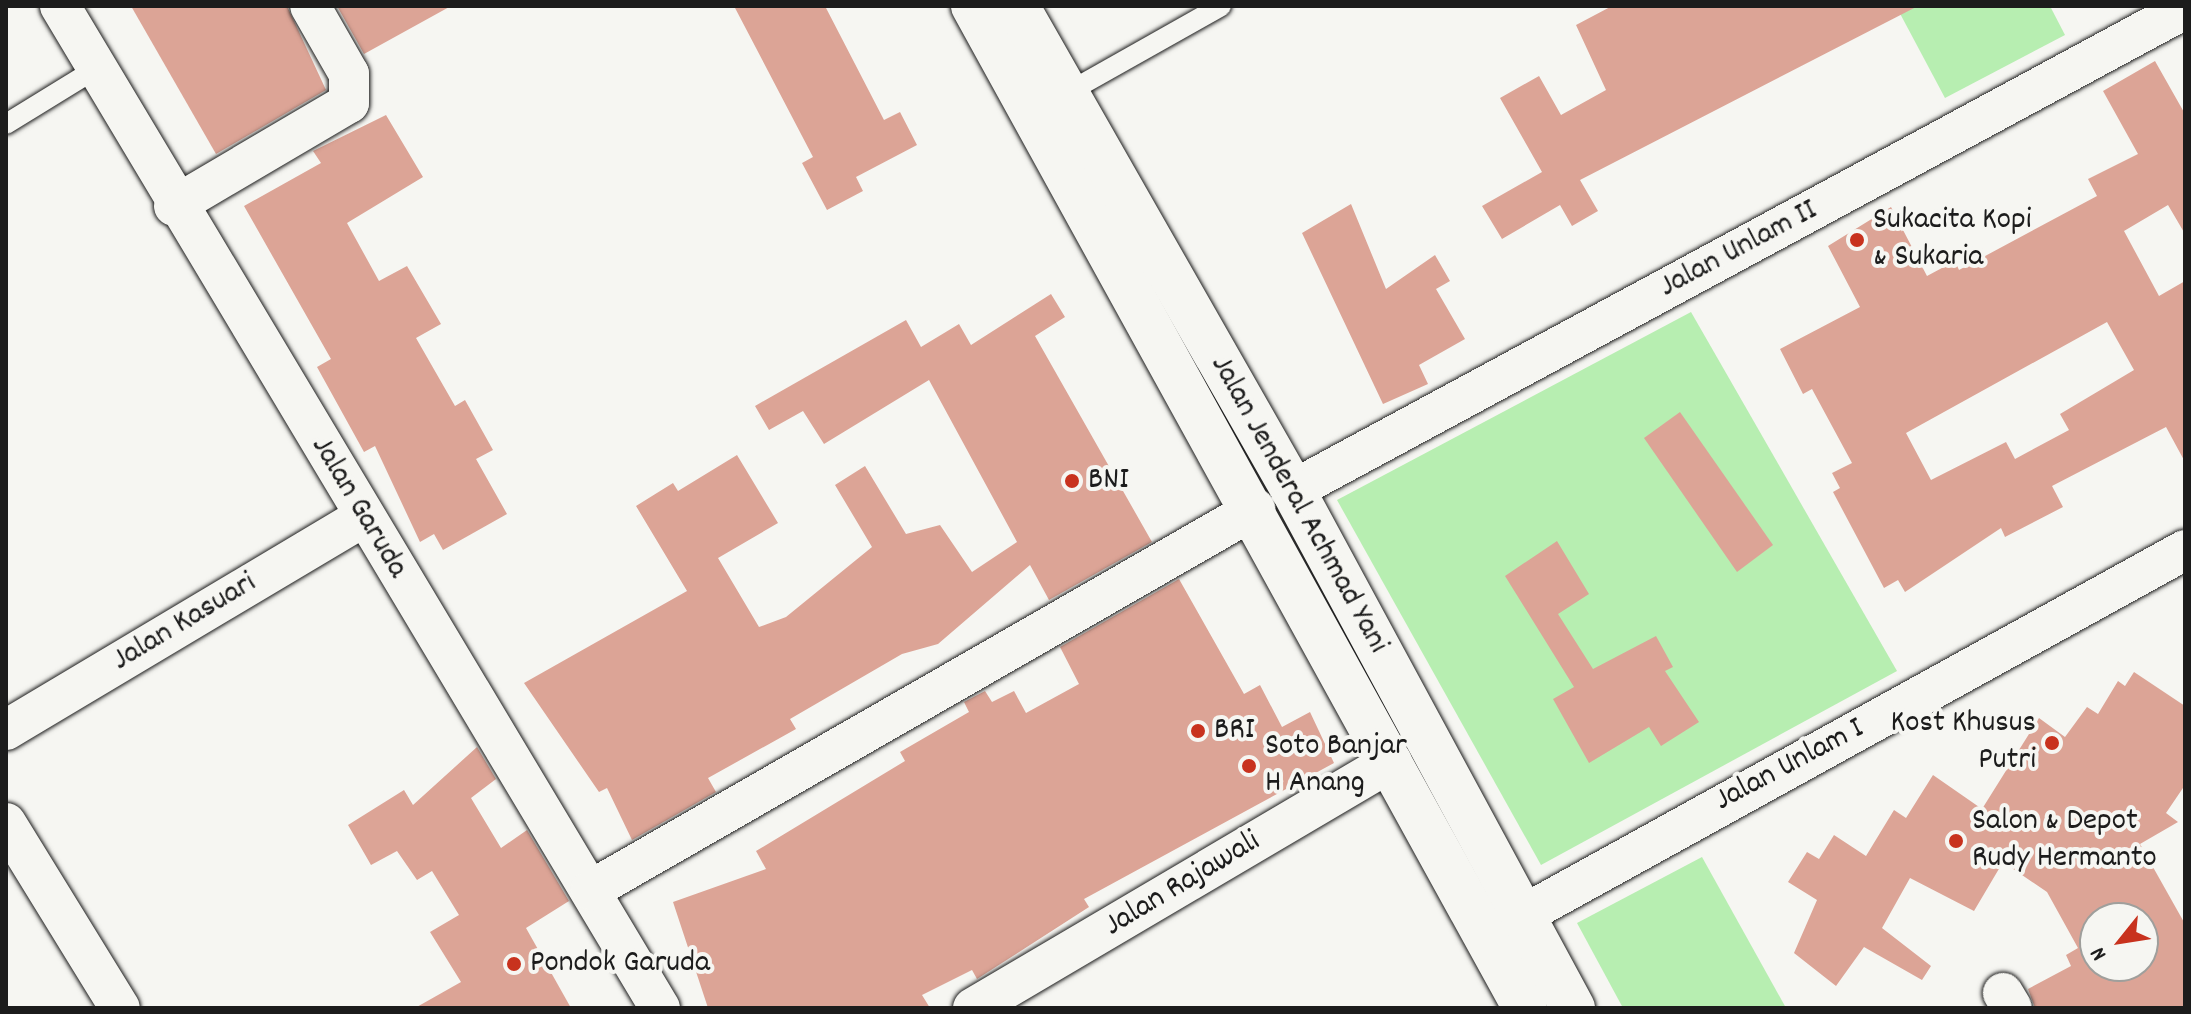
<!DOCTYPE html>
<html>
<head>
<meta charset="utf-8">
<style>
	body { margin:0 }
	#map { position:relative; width:2191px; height:1014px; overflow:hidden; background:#f6f6f2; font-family:Dekko,sans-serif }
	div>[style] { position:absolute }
	.green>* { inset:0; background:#b7eeb1 }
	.building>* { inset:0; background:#dca496 }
	.roads { filter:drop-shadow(0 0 2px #1c1c1c) drop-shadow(0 0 2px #1c1c1c) }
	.lane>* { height:20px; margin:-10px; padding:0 10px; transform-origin:10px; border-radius:10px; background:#f6f6f2 }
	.street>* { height:40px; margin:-20px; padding:0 20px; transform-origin:20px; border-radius:20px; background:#f6f6f2 }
	.highway>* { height:44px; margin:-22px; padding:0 22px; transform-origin:22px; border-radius:22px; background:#f6f6f2 }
	.dots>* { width:22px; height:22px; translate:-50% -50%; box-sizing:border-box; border:4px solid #f6f6f2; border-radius:50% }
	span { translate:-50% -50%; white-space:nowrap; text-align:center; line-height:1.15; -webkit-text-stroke:8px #f6f6f2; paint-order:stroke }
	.poi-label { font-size:32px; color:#1c1c1c }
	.left { translate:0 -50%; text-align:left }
	.right { translate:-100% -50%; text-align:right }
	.street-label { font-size:32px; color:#1c1c1c }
	.frame { position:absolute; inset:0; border:8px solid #1c1c1c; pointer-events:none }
	.north { position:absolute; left:2079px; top:902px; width:80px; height:80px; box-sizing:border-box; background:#f6f6f2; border:2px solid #9f9f9c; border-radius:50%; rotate:240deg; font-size:22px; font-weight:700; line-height:32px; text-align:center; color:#1c1c1c }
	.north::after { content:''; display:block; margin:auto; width:28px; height:36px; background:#c8321e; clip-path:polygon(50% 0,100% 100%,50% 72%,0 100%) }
</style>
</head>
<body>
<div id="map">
	<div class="green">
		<i style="clip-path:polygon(1896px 6px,2050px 6px,2065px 35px,1945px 98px)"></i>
		<i style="clip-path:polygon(1691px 312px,1897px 671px,1541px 865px,1337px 500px)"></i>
		<i style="clip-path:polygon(1702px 857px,1786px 1008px,1623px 1008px,1577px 923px)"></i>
	</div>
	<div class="building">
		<i style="clip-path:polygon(131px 6px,287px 6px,326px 90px,216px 154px)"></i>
		<i style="clip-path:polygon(337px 6px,451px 6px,364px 54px)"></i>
		<i style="clip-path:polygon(734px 6px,825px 6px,884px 120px,900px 112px,917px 145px,856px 177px,863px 191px,827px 210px,802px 163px,813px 157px)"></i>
		<i style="clip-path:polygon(1612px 6px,1918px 6px,1580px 180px,1598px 211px,1572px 226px,1560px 205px,1502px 239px,1482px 206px,1542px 172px,1500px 98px,1539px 76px,1561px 115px,1606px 90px,1576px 25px)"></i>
		<i style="clip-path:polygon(evenodd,2155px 61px,2185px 114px,2185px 234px,2168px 205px,2124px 231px,2159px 296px,2185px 281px,2185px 462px,2166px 427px,2052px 486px,2063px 507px,2005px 537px,2001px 528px,1905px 592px,1898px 580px,1884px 588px,1833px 492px,1840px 488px,1832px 473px,1852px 463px,1812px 389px,1803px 394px,1780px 349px,1860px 307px,1828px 246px,1891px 207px,1927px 276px,1955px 261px,1959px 270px,2097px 196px,2088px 179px,2138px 154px,2103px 91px,2155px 61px,2107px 322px,2134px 370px,2060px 414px,2069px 430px,2015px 459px,2006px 442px,1931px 480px,1906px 433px,2107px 322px)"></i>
		<i style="clip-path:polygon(386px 115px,423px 177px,347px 223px,379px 281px,407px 266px,441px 324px,416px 338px,455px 406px,465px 400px,493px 450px,476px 459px,507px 514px,443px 550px,434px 534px,420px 542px,375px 446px,364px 452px,317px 367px,331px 359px,244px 206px,321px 163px,313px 151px)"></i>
		<i style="clip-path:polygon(1351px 204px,1386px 289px,1435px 255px,1450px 281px,1436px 289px,1465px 339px,1419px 365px,1428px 384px,1383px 404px,1302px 233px)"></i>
		<i style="clip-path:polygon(1051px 294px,1065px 317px,1035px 336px,1152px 542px,1049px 600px,1030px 565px,938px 644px,902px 654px,790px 719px,796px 729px,708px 778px,716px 792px,632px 840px,607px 788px,599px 792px,524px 683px,687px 591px,636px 506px,673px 483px,678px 491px,737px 455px,778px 523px,718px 558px,759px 627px,786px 617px,872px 547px,835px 485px,865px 466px,906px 534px,940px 525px,972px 572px,1017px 542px,929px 380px,824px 444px,803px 411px,769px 430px,755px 406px,906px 320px,921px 347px,959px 324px,971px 345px)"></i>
		<i style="clip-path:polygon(1680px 412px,1773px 545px,1737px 572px,1644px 438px)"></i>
		<i style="clip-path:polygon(1557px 541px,1589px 594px,1558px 614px,1593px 669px,1656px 636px,1673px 667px,1665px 671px,1699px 722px,1661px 746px,1649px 727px,1589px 763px,1553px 699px,1574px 687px,1505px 576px)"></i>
		<i style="clip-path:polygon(1179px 579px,1244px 694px,1260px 685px,1282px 727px,1310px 712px,1334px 763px,1084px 899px,1089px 907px,977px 979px,972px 970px,922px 995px,930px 1008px,708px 1008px,673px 902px,766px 869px,756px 851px,905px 761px,900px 752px,969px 712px,964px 702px,985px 691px,992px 702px,1014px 691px,1026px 713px,1079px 684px,1060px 647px)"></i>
		<i style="clip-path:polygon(evenodd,2134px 672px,2185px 706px,2185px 785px,2166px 813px,2178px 822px,2140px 844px,2185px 924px,2185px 1008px,2035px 1008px,2028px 989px,2071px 966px,2066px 955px,2078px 948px,2047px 892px,2003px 862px,1974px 911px,1910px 878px,1882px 928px,1931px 966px,1922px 980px,1864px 947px,1836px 986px,1794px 953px,1817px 900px,1788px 882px,1807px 852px,1819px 859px,1834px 835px,1866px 856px,1894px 810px,1906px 818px,1933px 775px,1982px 809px,2039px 718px,2065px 737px,2087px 707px,2098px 714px,2118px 681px,2125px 686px,2134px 672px,2095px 918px,2143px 918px,2143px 966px,2095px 966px,2095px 918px)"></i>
		<i style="clip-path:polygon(477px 747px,496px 779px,471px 798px,501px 848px,527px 830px,569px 901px,526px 928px,571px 1008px,415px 1008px,461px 982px,430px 932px,459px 915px,432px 871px,417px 880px,397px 851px,371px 865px,348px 825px,404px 790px,413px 805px)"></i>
	</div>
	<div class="roads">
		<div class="lane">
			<i style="left:1065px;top:94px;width:179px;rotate:-29.4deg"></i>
			<i style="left:6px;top:124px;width:107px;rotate:-31.6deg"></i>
		</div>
		<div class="street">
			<i style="left:60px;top:6px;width:1168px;rotate:59.09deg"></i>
			<i style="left:174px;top:206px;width:203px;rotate:-30.5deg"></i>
			<i style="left:349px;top:103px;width:29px;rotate:-90deg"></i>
			<i style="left:349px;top:74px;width:78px;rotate:-119.8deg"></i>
			<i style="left:1293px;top:490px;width:1013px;rotate:-28.34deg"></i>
			<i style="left:6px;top:730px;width:417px;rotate:-30.8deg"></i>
			<i style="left:6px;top:823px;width:217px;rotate:58.4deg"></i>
			<i style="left:591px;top:890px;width:766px;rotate:-29.85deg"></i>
			<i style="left:1523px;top:915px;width:756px;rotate:-28.87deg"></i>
			<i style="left:2003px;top:993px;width:17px;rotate:59deg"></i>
			<i style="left:973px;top:1008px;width:486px;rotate:-30.5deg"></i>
		</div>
		<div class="highway">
			<i style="left:973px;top:6px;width:1144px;rotate:61.15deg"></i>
			<i style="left:1017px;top:6px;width:557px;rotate:60.31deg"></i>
			<i style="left:1293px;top:490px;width:589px;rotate:61.61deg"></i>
		</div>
	</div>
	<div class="dots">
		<i style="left:1857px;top:240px;background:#c8321e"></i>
		<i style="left:1072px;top:481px;background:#c8321e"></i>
		<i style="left:1198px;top:731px;background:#c8321e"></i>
		<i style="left:2052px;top:743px;background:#c8321e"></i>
		<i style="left:1249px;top:766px;background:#c8321e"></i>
		<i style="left:1956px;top:841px;background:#c8321e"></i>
		<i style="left:514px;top:964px;background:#c8321e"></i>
	</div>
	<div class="poi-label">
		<span class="left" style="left:1873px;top:240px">Sukacita Kopi<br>&amp; Sukaria</span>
		<span class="left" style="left:1088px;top:481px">BNI</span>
		<span class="right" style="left:2036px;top:743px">Kost Khusus<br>Putri</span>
		<span class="left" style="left:1214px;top:731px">BRI</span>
		<span class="left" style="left:1265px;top:766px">Soto Banjar<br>H Anang</span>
		<span class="left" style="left:1972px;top:841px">Salon &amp; Depot<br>Rudy Hermanto</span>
		<span class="left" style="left:530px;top:964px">Pondok Garuda</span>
	</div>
	<div class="street-label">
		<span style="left:1739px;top:250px;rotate:-28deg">Jalan Unlam II</span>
		<span style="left:1298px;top:505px;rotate:61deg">Jalan Jenderal Achmad Yani</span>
		<span style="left:358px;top:508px;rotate:59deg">Jalan Garuda</span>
		<span style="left:185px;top:623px;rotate:-31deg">Jalan Kasuari</span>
		<span style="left:1790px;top:766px;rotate:-28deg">Jalan Unlam I</span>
		<span style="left:1183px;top:885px;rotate:-31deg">Jalan Rajawali</span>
	</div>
	<div class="frame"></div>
	<div class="north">N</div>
</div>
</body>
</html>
